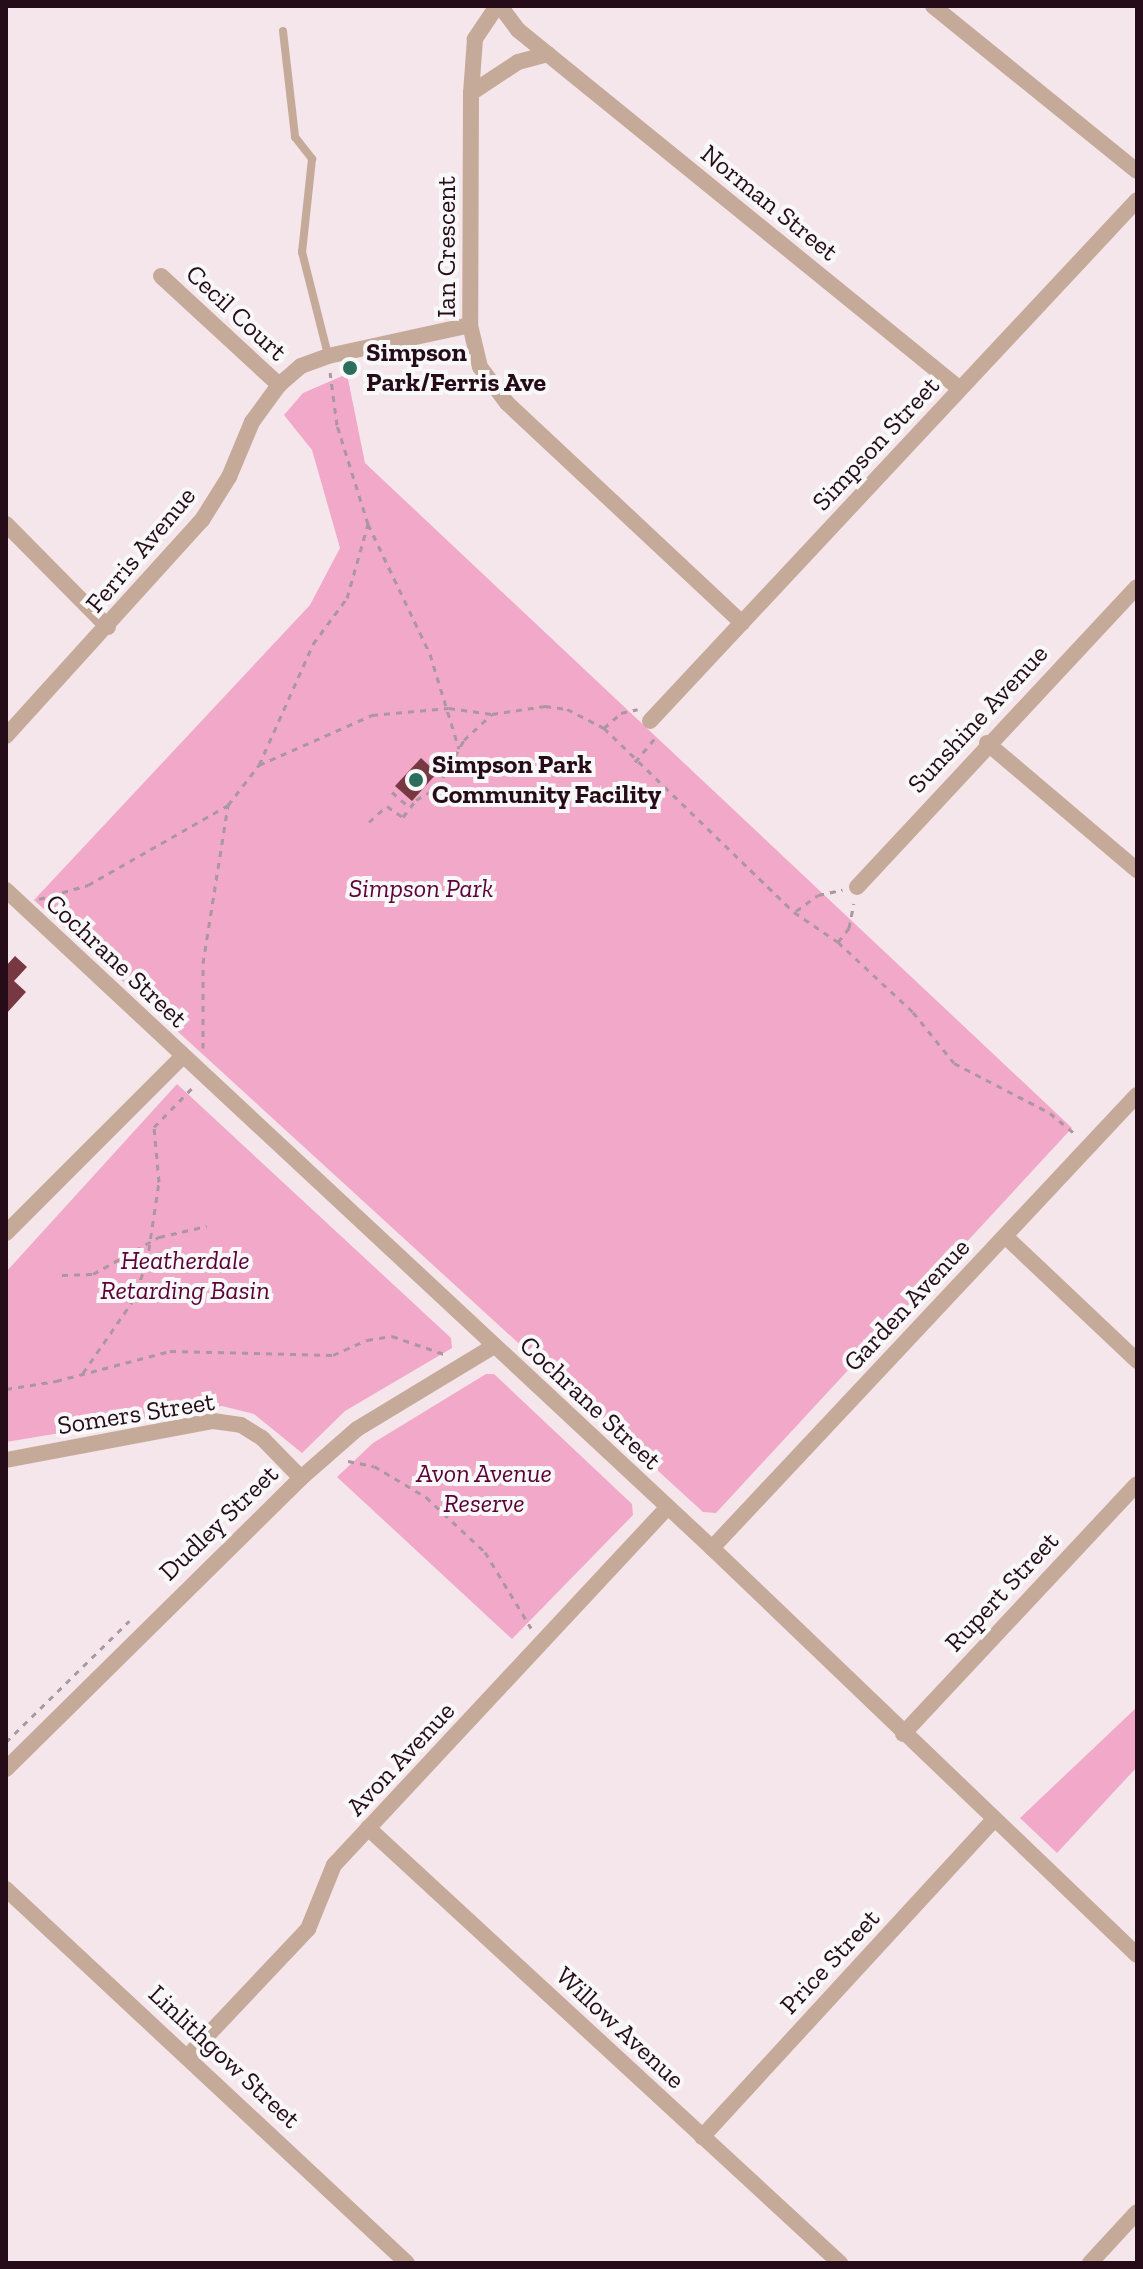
<!DOCTYPE html>
<html>
<head>
<meta charset="utf-8">
<style>
	body { margin:0 }
	#map { position:relative; width:1143px; height:2269px; overflow:hidden; background:#f5e6ec; font-family:"Zilla Slab",serif }
	div>[style] { position:absolute }
	.green>* { inset:0; background:#f2a8c8 }
	.building>* { inset:0; background:#783841 }
	.path>* { height:3px; margin-top:-1.5px; transform-origin:0; background:repeating-linear-gradient(90deg,#aa979f 0 6px,transparent 0 12px) }
	.lane>* { height:8px; margin:-4px; padding:0 4px; transform-origin:4px; border-radius:4px; background:#c6aa99 }
	.street>* { height:16px; margin:-8px; padding:0 8px; transform-origin:8px; border-radius:8px; background:#c6aa99 }
	.dots>* { width:22px; height:22px; translate:-50% -50%; box-sizing:border-box; border:4px solid #f8f8f8; border-radius:50% }
	span { translate:-50% -50%; white-space:nowrap; text-align:center; line-height:1.15; -webkit-text-stroke:8px #f8f8f8; paint-order:stroke }
	.street-label { font-size:26px; color:#250c18 }
	.poi-label { font-size:26px; color:#250c18; font-weight:700 }
	.left { translate:0 -50%; text-align:left }
	.park-label { font-size:26px; color:#5c0037; font-style:italic }
	.frame { position:absolute; inset:0; border:8px solid #250c18; pointer-events:none }
</style>
</head>
<body>
<div id="map">
	<div class="green">
		<i style="clip-path:polygon(347px 374px,365px 463px,1072px 1128px,716px 1513px,703px 1512px,34px 900px,310px 605px,340px 548px,312px 450px,284px 415px,303px 393px)"></i>
		<i style="clip-path:polygon(177px 1084px,451px 1338px,452px 1348px,345px 1411px,302px 1453px,254px 1414px,222px 1406px,6px 1442px,6px 1272px)"></i>
		<i style="clip-path:polygon(486px 1374px,494px 1374px,632px 1504px,633px 1515px,512px 1639px,337px 1477px,373px 1443px)"></i>
		<i style="clip-path:polygon(1137px 1707px,1137px 1767px,1057px 1853px,1020px 1818px)"></i>
	</div>
	<div class="building">
		<i style="clip-path:polygon(421px 758px,437px 773px,412px 801px,395px 786px)"></i>
		<i style="clip-path:polygon(15px 956px,27px 967px,14px 981px,26px 992px,6px 1014px,6px 966px)"></i>
	</div>
	<div class="path">
		<i style="left:368px;top:524px;width:144px;rotate:64.5deg"></i>
		<i style="left:430px;top:654px;width:99px;rotate:73deg"></i>
		<i style="left:604px;top:728px;width:23px;rotate:-41deg"></i>
		<i style="left:621px;top:713px;width:17px;rotate:-13deg"></i>
		<i style="left:635px;top:762px;width:31px;rotate:-50deg"></i>
		<i style="left:259px;top:765px;width:133px;rotate:-65.9deg"></i>
		<i style="left:313px;top:644px;width:57px;rotate:-53.5deg"></i>
		<i style="left:347px;top:598px;width:77px;rotate:-74.2deg"></i>
		<i style="left:368px;top:524px;width:104px;rotate:-107.4deg"></i>
		<i style="left:337px;top:425px;width:53px;rotate:-97.5deg"></i>
		<i style="left:392px;top:792px;width:23px;rotate:41deg"></i>
		<i style="left:369px;top:822px;width:24px;rotate:-42deg"></i>
		<i style="left:387px;top:806px;width:19px;rotate:35deg"></i>
		<i style="left:403px;top:817px;width:21px;rotate:-53deg"></i>
		<i style="left:416px;top:800px;width:24px;rotate:-30deg"></i>
		<i style="left:437px;top:788px;width:55px;rotate:-60.6deg"></i>
		<i style="left:464px;top:740px;width:38px;rotate:-43deg"></i>
		<i style="left:39px;top:899px;width:51px;rotate:-15.9deg"></i>
		<i style="left:88px;top:885px;width:161px;rotate:-29.7deg"></i>
		<i style="left:796px;top:911px;width:27px;rotate:-36deg"></i>
		<i style="left:818px;top:895px;width:25px;rotate:-12deg"></i>
		<i style="left:838px;top:942px;width:18px;rotate:-52deg"></i>
		<i style="left:849px;top:928px;width:25px;rotate:-79deg"></i>
		<i style="left:203px;top:1048px;width:85px;rotate:-90deg"></i>
		<i style="left:203px;top:963px;width:160px;rotate:-81deg"></i>
		<i style="left:228px;top:805px;width:51px;rotate:-52.2deg"></i>
		<i style="left:259px;top:765px;width:124px;rotate:-23.9deg"></i>
		<i style="left:372px;top:715px;width:77px;rotate:-5.2deg"></i>
		<i style="left:449px;top:708px;width:43px;rotate:7.9deg"></i>
		<i style="left:492px;top:714px;width:54px;rotate:-8.6deg"></i>
		<i style="left:545px;top:706px;width:22px;rotate:8deg"></i>
		<i style="left:567px;top:709px;width:42px;rotate:27.2deg"></i>
		<i style="left:604px;top:728px;width:264px;rotate:44.1deg"></i>
		<i style="left:794px;top:912px;width:53px;rotate:34.3deg"></i>
		<i style="left:838px;top:942px;width:103px;rotate:43deg"></i>
		<i style="left:913px;top:1012px;width:65px;rotate:51.2deg"></i>
		<i style="left:954px;top:1063px;width:108px;rotate:27.5deg"></i>
		<i style="left:1050px;top:1113px;width:33px;rotate:40deg"></i>
		<i style="left:62px;top:1275px;width:31px;rotate:-2deg"></i>
		<i style="left:93px;top:1274px;width:76px;rotate:-29.3deg"></i>
		<i style="left:159px;top:1237px;width:49px;rotate:-12.9deg"></i>
		<i style="left:83px;top:1373px;width:86px;rotate:-55.4deg"></i>
		<i style="left:132px;top:1302px;width:43px;rotate:-69.4deg"></i>
		<i style="left:147px;top:1262px;width:81px;rotate:-81.5deg"></i>
		<i style="left:159px;top:1182px;width:55px;rotate:-95.2deg"></i>
		<i style="left:154px;top:1127px;width:54px;rotate:-45.7deg"></i>
		<i style="left:6px;top:1389px;width:51px;rotate:-9.1deg"></i>
		<i style="left:56px;top:1381px;width:118px;rotate:-14.7deg"></i>
		<i style="left:170px;top:1351px;width:163px;rotate:1.4deg"></i>
		<i style="left:333px;top:1355px;width:37px;rotate:-24deg"></i>
		<i style="left:367px;top:1340px;width:25px;rotate:-9deg"></i>
		<i style="left:392px;top:1336px;width:58px;rotate:19.1deg"></i>
		<i style="left:348px;top:1461px;width:26px;rotate:11deg"></i>
		<i style="left:374px;top:1466px;width:61px;rotate:30.8deg"></i>
		<i style="left:426px;top:1497px;width:81px;rotate:43deg"></i>
		<i style="left:485px;top:1552px;width:89px;rotate:58.8deg"></i>
		<i style="left:6px;top:1742px;width:173px;rotate:-44.5deg"></i>
	</div>
	<div class="lane">
		<i style="left:283px;top:31px;width:107px;rotate:83.5deg"></i>
		<i style="left:295px;top:137px;width:28px;rotate:52deg"></i>
		<i style="left:312px;top:159px;width:94px;rotate:96.1deg"></i>
		<i style="left:302px;top:252px;width:106px;rotate:75.8deg"></i>
	</div>
	<div class="street">
		<i style="left:497px;top:6px;width:40px;rotate:124deg"></i>
		<i style="left:475px;top:39px;width:54px;rotate:94.2deg"></i>
		<i style="left:471px;top:93px;width:232px;rotate:90.2deg"></i>
		<i style="left:470px;top:325px;width:43px;rotate:76.6deg"></i>
		<i style="left:480px;top:367px;width:45px;rotate:53.1deg"></i>
		<i style="left:507px;top:403px;width:322px;rotate:43.1deg"></i>
		<i style="left:500px;top:6px;width:30px;rotate:53deg"></i>
		<i style="left:518px;top:30px;width:569px;rotate:39.08deg"></i>
		<i style="left:933px;top:6px;width:262px;rotate:39deg"></i>
		<i style="left:471px;top:93px;width:56px;rotate:-33.4deg"></i>
		<i style="left:518px;top:62px;width:31px;rotate:-15deg"></i>
		<i style="left:161px;top:276px;width:161px;rotate:42.7deg"></i>
		<i style="left:6px;top:524px;width:145px;rotate:45.3deg"></i>
		<i style="left:650px;top:721px;width:713px;rotate:-46.93deg"></i>
		<i style="left:6px;top:736px;width:292px;rotate:-47.8deg"></i>
		<i style="left:202px;top:520px;width:51px;rotate:-57.9deg"></i>
		<i style="left:229px;top:477px;width:60px;rotate:-67.3deg"></i>
		<i style="left:252px;top:422px;width:46px;rotate:-53.9deg"></i>
		<i style="left:279px;top:385px;width:29px;rotate:-41deg"></i>
		<i style="left:301px;top:366px;width:29px;rotate:-20deg"></i>
		<i style="left:328px;top:356px;width:145px;rotate:-12.3deg"></i>
		<i style="left:987px;top:743px;width:197px;rotate:40.3deg"></i>
		<i style="left:857px;top:887px;width:410px;rotate:-47deg"></i>
		<i style="left:6px;top:890px;width:965px;rotate:42.98deg"></i>
		<i style="left:712px;top:1548px;width:588px;rotate:43.76deg"></i>
		<i style="left:6px;top:1233px;width:249px;rotate:-45deg"></i>
		<i style="left:1005px;top:1236px;width:182px;rotate:43.4deg"></i>
		<i style="left:6px;top:1460px;width:211px;rotate:-10.7deg"></i>
		<i style="left:213px;top:1421px;width:28px;rotate:8deg"></i>
		<i style="left:241px;top:1425px;width:25px;rotate:32deg"></i>
		<i style="left:262px;top:1438px;width:56px;rotate:45.7deg"></i>
		<i style="left:712px;top:1548px;width:621px;rotate:-46.83deg"></i>
		<i style="left:903px;top:1734px;width:342px;rotate:-46.9deg"></i>
		<i style="left:6px;top:1769px;width:414px;rotate:-44.6deg"></i>
		<i style="left:301px;top:1478px;width:74px;rotate:-41.2deg"></i>
		<i style="left:357px;top:1429px;width:160px;rotate:-31.2deg"></i>
		<i style="left:368px;top:1828px;width:642px;rotate:42.66deg"></i>
		<i style="left:6px;top:1889px;width:548px;rotate:43deg"></i>
		<i style="left:188px;top:2056px;width:175px;rotate:-46.6deg"></i>
		<i style="left:308px;top:1929px;width:69px;rotate:-67.9deg"></i>
		<i style="left:334px;top:1865px;width:488px;rotate:-47deg"></i>
		<i style="left:702px;top:2137px;width:430px;rotate:-47.4deg"></i>
		<i style="left:1090px;top:2263px;width:69px;rotate:-47.3deg"></i>
	</div>
	<div class="dots">
		<i style="left:350px;top:368px;background:#2d6d5b"></i>
		<i style="left:416px;top:780px;background:#2d6d5b"></i>
	</div>
	<div class="street-label">
		<span style="left:769px;top:203px;rotate:39deg">Norman Street</span>
		<span style="left:447px;top:247px;rotate:-90deg">Ian Crescent</span>
		<span style="left:236px;top:313px;rotate:43deg">Cecil Court</span>
		<span style="left:876px;top:444px;rotate:-47deg">Simpson Street</span>
		<span style="left:141px;top:550px;rotate:-50deg">Ferris Avenue</span>
		<span style="left:978px;top:719px;rotate:-47deg">Sunshine Avenue</span>
		<span style="left:116px;top:961px;rotate:43deg">Cochrane Street</span>
		<span style="left:907px;top:1305px;rotate:-47deg">Garden Avenue</span>
		<span style="left:590px;top:1403px;rotate:43deg">Cochrane Street</span>
		<span style="left:136px;top:1414px;rotate:-9deg">Somers Street</span>
		<span style="left:219px;top:1523px;rotate:-44deg">Dudley Street</span>
		<span style="left:1002px;top:1592px;rotate:-47deg">Rupert Street</span>
		<span style="left:401px;top:1759px;rotate:-47deg">Avon Avenue</span>
		<span style="left:830px;top:1962px;rotate:-47deg">Price Street</span>
		<span style="left:620px;top:2028px;rotate:43deg">Willow Avenue</span>
		<span style="left:224px;top:2057px;rotate:43deg">Linlithgow Street</span>
	</div>
	<div class="poi-label">
		<span class="left" style="left:366px;top:368px">Simpson<br>Park/Ferris Ave</span>
		<span class="left" style="left:432px;top:780px">Simpson Park<br>Community Facility</span>
	</div>
	<div class="park-label">
		<span style="left:421px;top:889px">Simpson Park</span>
		<span style="left:185px;top:1276px">Heatherdale<br>Retarding Basin</span>
		<span style="left:484px;top:1489px">Avon Avenue<br>Reserve</span>
	</div>
	<div class="frame"></div>
</div>
</body>
</html>
